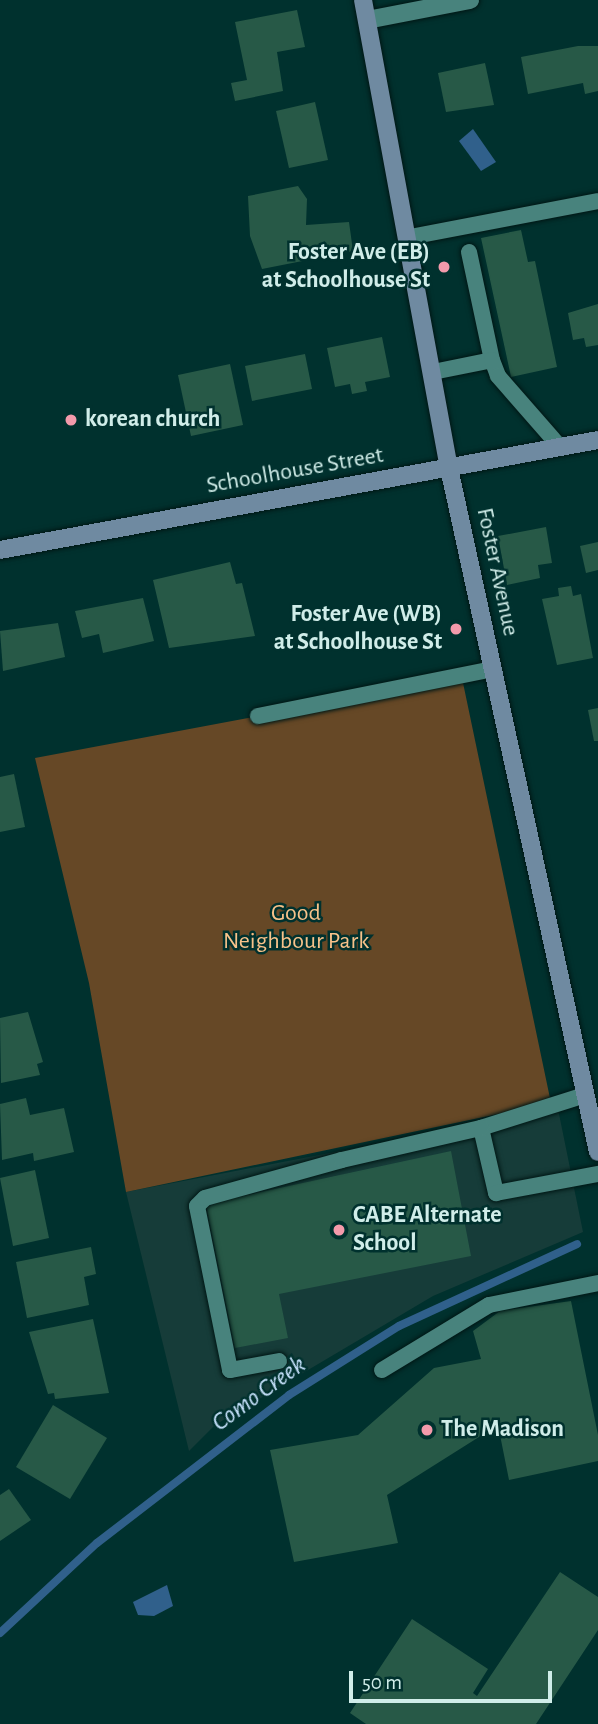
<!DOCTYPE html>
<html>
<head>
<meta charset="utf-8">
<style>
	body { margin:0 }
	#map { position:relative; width:598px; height:1724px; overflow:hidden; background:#00312e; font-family:"Alegreya Sans",sans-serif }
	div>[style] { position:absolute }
	.built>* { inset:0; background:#163c39 }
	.green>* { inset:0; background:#664826 }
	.water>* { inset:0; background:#30608b }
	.stream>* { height:8px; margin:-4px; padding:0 4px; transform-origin:4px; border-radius:4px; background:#30608b }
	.building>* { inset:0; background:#275947 }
	.roads { filter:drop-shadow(0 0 2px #001715) drop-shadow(0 0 2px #001715) }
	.lane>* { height:16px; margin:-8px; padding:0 8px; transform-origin:8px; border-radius:8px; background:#48837d }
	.street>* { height:18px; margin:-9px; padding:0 9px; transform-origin:9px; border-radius:9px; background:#48837d }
	.secondary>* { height:18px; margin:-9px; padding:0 9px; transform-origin:9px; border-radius:9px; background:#6f8aa1 }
	.dots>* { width:19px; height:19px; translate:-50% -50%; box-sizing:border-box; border:4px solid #00312e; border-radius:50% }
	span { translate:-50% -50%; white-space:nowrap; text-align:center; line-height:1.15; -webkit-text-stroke:5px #00312e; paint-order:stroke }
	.poi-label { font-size:24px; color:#d0ede9; font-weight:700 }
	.right { translate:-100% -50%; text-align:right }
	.left { translate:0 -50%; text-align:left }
	.street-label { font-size:24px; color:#d0ede9 }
	.park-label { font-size:24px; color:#f7c28a }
	.water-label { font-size:26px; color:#c6e2fc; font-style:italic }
	.scale { position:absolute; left:349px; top:1671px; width:203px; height:32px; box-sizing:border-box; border:4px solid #d0ede9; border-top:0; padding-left:9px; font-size:21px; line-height:24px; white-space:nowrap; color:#d0ede9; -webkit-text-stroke:5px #00312e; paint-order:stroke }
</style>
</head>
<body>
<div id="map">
	<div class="built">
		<i style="clip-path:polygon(558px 1109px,583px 1232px,433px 1296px,215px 1425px,189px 1451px,126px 1192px)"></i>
	</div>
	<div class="green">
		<i style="clip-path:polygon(462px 678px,551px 1103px,126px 1192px,89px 983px,35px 758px)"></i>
	</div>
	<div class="water">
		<i style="clip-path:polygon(473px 129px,496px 162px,481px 171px,459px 141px)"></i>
		<i style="clip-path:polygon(167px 1585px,173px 1606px,154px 1616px,138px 1615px,133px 1602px)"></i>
	</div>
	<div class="stream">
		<i style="left:0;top:1633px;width:132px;rotate:-42.9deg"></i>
		<i style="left:97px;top:1543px;width:242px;rotate:-37.6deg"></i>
		<i style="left:289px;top:1395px;width:130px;rotate:-32.1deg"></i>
		<i style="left:399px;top:1326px;width:196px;rotate:-24.7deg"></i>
	</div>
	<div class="building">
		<i style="clip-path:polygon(297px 10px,305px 47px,277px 52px,283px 91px,235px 101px,231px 83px,247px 80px,235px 22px)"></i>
		<i style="clip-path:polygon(578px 46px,598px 46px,598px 91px,585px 94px,583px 83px,528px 94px,521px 57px)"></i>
		<i style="clip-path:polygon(485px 63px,494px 105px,446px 112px,438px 73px)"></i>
		<i style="clip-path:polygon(315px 102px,328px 160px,289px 168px,276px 111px)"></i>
		<i style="clip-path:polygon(298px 186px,307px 199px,306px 225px,349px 222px,353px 251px,262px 269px,250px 236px,248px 196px)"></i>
		<i style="clip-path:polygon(521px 230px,528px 262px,535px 261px,557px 367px,511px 377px,481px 238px)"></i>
		<i style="clip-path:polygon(598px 304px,598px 345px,586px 347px,584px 338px,573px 340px,568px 313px)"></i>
		<i style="clip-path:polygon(382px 337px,390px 377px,365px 382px,367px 391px,352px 394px,350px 384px,335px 387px,327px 348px)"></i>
		<i style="clip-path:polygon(305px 354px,312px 389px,252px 401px,245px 366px)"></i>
		<i style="clip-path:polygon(230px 364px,243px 425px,191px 436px,178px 375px)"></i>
		<i style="clip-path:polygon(546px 527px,552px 563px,538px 565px,540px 578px,507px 585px,498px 536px)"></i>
		<i style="clip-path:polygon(598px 542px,598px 570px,586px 573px,580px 546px)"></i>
		<i style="clip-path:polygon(230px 562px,236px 584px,242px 583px,255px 636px,169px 648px,153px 580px)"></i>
		<i style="clip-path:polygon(571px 586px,573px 596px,581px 594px,593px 658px,557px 665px,542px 599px,559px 596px,558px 588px)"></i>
		<i style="clip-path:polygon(143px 598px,154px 641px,103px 653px,99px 634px,82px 638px,75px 611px)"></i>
		<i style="clip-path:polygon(58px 623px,65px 657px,3px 671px,0 631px)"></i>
		<i style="clip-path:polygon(598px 708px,598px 741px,594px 741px,588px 710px)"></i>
		<i style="clip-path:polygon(14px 774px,25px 827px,0 832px,0 777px)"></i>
		<i style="clip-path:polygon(28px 1012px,43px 1062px,37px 1064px,40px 1075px,1px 1083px,0 1018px)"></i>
		<i style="clip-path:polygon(26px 1098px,30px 1115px,64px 1108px,74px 1152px,34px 1161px,33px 1153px,2px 1160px,0 1104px)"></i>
		<i style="clip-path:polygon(451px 1151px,471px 1256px,279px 1294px,288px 1338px,235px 1348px,206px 1204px)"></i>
		<i style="clip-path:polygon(35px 1170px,49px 1238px,13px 1246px,0 1178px)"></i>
		<i style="clip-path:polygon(91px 1247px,96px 1274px,84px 1277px,89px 1305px,27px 1318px,16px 1262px)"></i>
		<i style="clip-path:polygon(571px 1301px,598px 1435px,598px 1461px,509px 1480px,498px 1425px,387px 1495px,398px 1543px,294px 1562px,270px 1450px,358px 1435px,434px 1368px,481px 1359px,473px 1331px,500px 1311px)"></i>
		<i style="clip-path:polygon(93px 1319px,109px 1393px,55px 1399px,54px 1393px,48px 1394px,29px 1332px)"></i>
		<i style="clip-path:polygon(53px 1405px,107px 1438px,70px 1499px,16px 1467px)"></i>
		<i style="clip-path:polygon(9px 1489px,31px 1520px,0 1541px,0 1495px)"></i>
		<i style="clip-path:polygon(560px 1572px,598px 1597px,598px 1630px,536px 1724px,366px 1724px,350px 1713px,412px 1619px,488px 1669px,473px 1693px,477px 1696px)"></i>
	</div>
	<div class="roads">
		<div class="lane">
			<i style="left:410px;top:237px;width:191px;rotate:-10.8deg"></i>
			<i style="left:469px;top:252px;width:110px;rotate:78deg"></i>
			<i style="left:433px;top:372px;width:60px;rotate:-11.5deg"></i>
			<i style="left:492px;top:360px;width:17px;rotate:69deg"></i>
			<i style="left:498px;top:376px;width:94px;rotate:48.9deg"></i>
			<i style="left:258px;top:716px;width:240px;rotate:-11.3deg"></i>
			<i style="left:585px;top:1095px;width:109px;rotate:162.4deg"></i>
			<i style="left:481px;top:1128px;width:67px;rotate:77deg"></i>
			<i style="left:496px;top:1193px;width:104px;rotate:-10.6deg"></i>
			<i style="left:279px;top:1361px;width:50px;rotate:169.6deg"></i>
			<i style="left:230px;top:1370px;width:167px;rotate:-101.4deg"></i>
			<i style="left:197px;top:1206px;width:11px;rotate:-45deg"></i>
			<i style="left:205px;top:1198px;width:142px;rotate:-15.5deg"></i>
			<i style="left:342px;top:1160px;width:143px;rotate:-13deg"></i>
			<i style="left:382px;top:1370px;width:125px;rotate:-31.3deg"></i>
			<i style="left:489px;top:1305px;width:111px;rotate:-11.4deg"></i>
		</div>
		<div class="street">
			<i style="left:367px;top:20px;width:105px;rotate:-11deg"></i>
		</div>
		<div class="secondary">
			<i style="left:363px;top:0;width:476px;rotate:79.6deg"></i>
			<i style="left:449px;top:468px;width:700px;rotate:77.71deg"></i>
			<i style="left:0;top:550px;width:608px;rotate:-10.42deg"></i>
		</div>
	</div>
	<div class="dots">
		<i style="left:444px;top:267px;background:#f39aab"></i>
		<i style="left:71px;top:420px;background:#f39aab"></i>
		<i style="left:456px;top:629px;background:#f39aab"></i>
		<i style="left:339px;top:1230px;background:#f39aab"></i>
		<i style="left:427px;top:1430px;background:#f39aab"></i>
	</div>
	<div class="poi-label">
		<span class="right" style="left:430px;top:267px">Foster Ave (EB)<br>at Schoolhouse St</span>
		<span class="left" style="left:85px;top:420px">korean church</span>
		<span class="right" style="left:442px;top:629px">Foster Ave (WB)<br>at Schoolhouse St</span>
		<span class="left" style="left:353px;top:1230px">CABE Alternate<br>School</span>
		<span class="left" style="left:441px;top:1430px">The Madison</span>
	</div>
	<div class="street-label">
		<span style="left:295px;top:471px;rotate:-10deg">Schoolhouse Street</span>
		<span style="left:497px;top:572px;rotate:78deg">Foster Avenue</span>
	</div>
	<div class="park-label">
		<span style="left:296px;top:928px">Good<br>Neighbour Park</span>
	</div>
	<div class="water-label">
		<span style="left:259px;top:1394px;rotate:-36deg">Como Creek</span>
	</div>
	<div class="scale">50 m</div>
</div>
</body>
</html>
